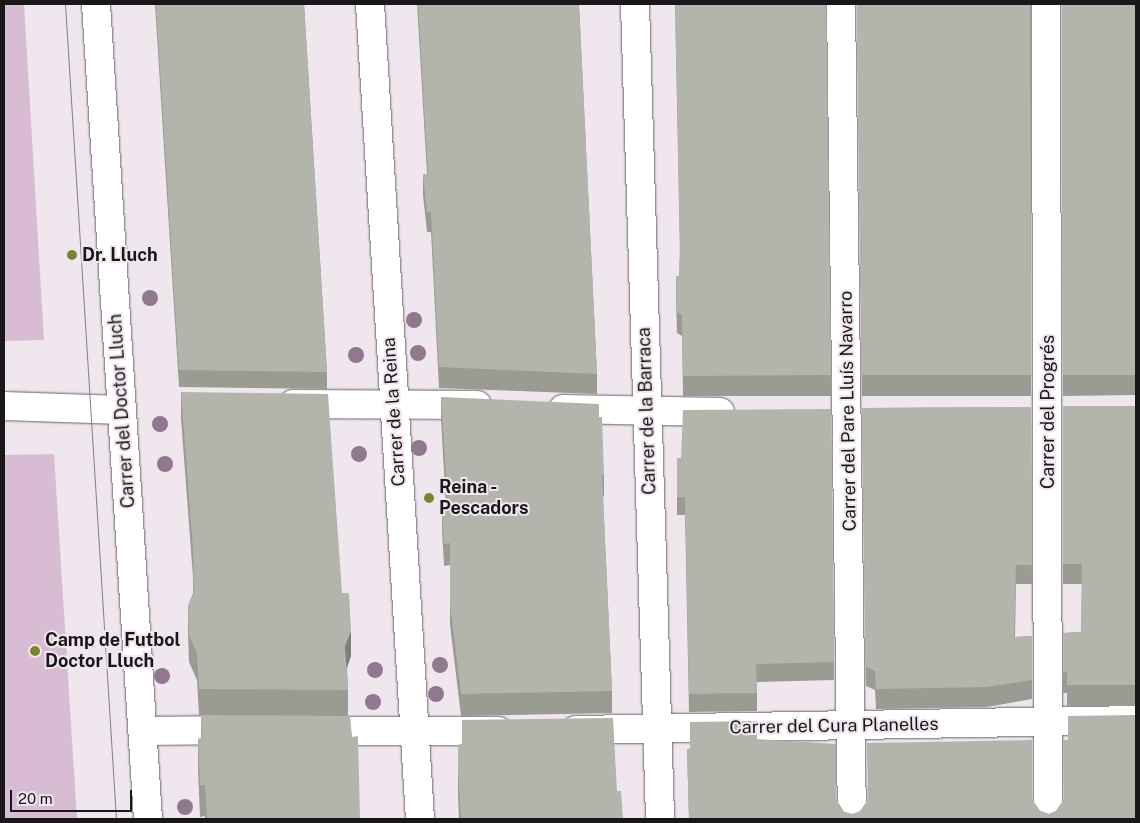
<!DOCTYPE html>
<html>
<head>
<meta charset="utf-8">
<style>
	body { margin:0 }
	#map { position:relative; width:1140px; height:823px; overflow:hidden; background:#f0e7ee; font-family:"Public Sans",sans-serif }
	div>[style] { position:absolute }
	.green>* { inset:0; background:#d7bcd3 }
	.roads { filter:drop-shadow(0 0 1px #696268) drop-shadow(0 0 1px #696268) }
	.pedestrian>* { height:28px; margin:-14px; padding:0 14px; transform-origin:14px; border-radius:14px; background:#fff }
	.minor>* { height:28px; margin:-14px; padding:0 14px; transform-origin:14px; border-radius:14px; background:#fff }
	.tertiary>* { height:28px; margin:-14px; padding:0 14px; transform-origin:14px; border-radius:14px; background:#fff }
	.tram>* { height:1px; margin:-0.5px; padding:0 0.5px; transform-origin:0.5px; border-radius:0.5px; background:#847e83 }
	.trees>* { width:16px; height:16px; margin:-8px; border-radius:50%; background:#91788e }
	.wall>* { inset:0; background:#9a9c94 }
	.shaded-wall>* { inset:0; background:#7d7f78 }
	.building>* { inset:0; background:#b3b5ac }
	.dots>* { width:14px; height:14px; translate:-50% -50%; box-sizing:border-box; border:2px solid #f0e7ee; border-radius:50% }
	span { translate:-50% -50%; white-space:nowrap; text-align:center; line-height:1.15; -webkit-text-stroke:4px #f0e7ee; paint-order:stroke }
	.poi-label { font-size:18px; color:#1a171a; font-weight:700 }
	.left { translate:0 -50%; text-align:left }
	.street-label { font-size:18px; color:#1a171a }
	.frame { position:absolute; inset:0; border:5px solid #1a171a; pointer-events:none }
	.scale { position:absolute; left:10px; top:790px; width:122px; height:22px; box-sizing:border-box; border:2px solid #1a171a; border-top:0; padding-left:6px; font-size:15px; line-height:18px; white-space:nowrap; color:#1a171a; -webkit-text-stroke:4px #f0e7ee; paint-order:stroke }
</style>
</head>
<body>
<div id="map">
	<div class="green">
		<i style="clip-path:polygon(4px 4px,24px 4px,44px 340px,4px 341px)"></i>
		<i style="clip-path:polygon(54px 454px,77px 819px,4px 819px,4px 455px)"></i>
	</div>
	<div class="roads">
		<div class="pedestrian">
			<i style="left:293px;top:404px;width:184px;rotate:0.3deg"></i>
			<i style="left:563px;top:409px;width:157px;rotate:1.1deg"></i>
		</div>
		<div class="minor">
			<i style="left:635px;top:4px;width:815px;rotate:88.24deg"></i>
			<i style="left:841px;top:4px;width:815px;rotate:89.23deg"></i>
			<i style="left:1046px;top:4px;width:815px;rotate:89.86deg"></i>
			<i style="left:4px;top:406px;width:118px;rotate:1.9deg"></i>
			<i style="left:576px;top:730px;width:560px;rotate:-1.02deg"></i>
			<i style="left:143px;top:731px;width:96px;rotate:-0.6deg"></i>
			<i style="left:314px;top:731px;width:184px"></i>
		</div>
		<div class="tertiary">
			<i style="left:96px;top:4px;width:817px;rotate:86.35deg"></i>
			<i style="left:370px;top:4px;width:817px;rotate:86.49deg"></i>
		</div>
	</div>
	<div class="tram">
		<i style="left:65px;top:4px;width:817px;rotate:86.42deg"></i>
	</div>
	<div class="trees">
		<i style="left:150px;top:298px"></i>
		<i style="left:414px;top:320px"></i>
		<i style="left:418px;top:353px"></i>
		<i style="left:356px;top:355px"></i>
		<i style="left:160px;top:424px"></i>
		<i style="left:419px;top:448px"></i>
		<i style="left:359px;top:454px"></i>
		<i style="left:165px;top:464px"></i>
		<i style="left:440px;top:665px"></i>
		<i style="left:375px;top:670px"></i>
		<i style="left:162px;top:676px"></i>
		<i style="left:436px;top:694px"></i>
		<i style="left:373px;top:702px"></i>
		<i style="left:185px;top:807px"></i>
	</div>
	<div class="wall">
		<i style="clip-path:polygon(155px 4px,304px 4px,327px 372px,327px 389px,179px 387px)"></i>
		<i style="clip-path:polygon(417px 4px,579px 4px,597px 374px,597px 394px,439px 388px,431px 232px,427px 232px,423px 195px,423px 174px,427px 174px)"></i>
		<i style="clip-path:polygon(675px 4px,826px 4px,831px 396px,683px 396px,682px 336px,677px 333px,676px 297px,676px 276px,679px 276px,680px 255px)"></i>
		<i style="clip-path:polygon(857px 4px,1031px 4px,1031px 396px,862px 396px)"></i>
		<i style="clip-path:polygon(1062px 4px,1136px 4px,1136px 395px,1063px 396px)"></i>
		<i style="clip-path:polygon(181px 392px,342px 593px,351px 656px,347px 668px,348px 690px,348px 716px,352px 737px,360px 819px,205px 819px,205px 816px,200px 817px,198px 770px,198px 739px,201px 738px,201px 716px,199px 716px,197px 680px,189px 662px,188px 632px,188px 606px,193px 593px,193px 577px,181px 419px)"></i>
		<i style="clip-path:polygon(441px 397px,599px 417px,604px 475px,604px 497px,603px 496px,612px 691px,612px 713px,461px 716px,450px 625px,450px 565px,444px 566px,442px 529px,442px 507px,446px 507px,441px 419px)"></i>
		<i style="clip-path:polygon(1063px 406px,1136px 406px,1136px 706px,1067px 706px,1067px 693px,1063px 693px,1063px 633px,1081px 632px,1082px 584px,1063px 584px)"></i>
		<i style="clip-path:polygon(1031px 407px,1032px 584px,1016px 584px,1015px 637px,1032px 636px,1032px 699px,987px 707px,876px 709px,875px 690px,866px 686px,862px 408px)"></i>
		<i style="clip-path:polygon(831px 409px,834px 680px,757px 682px,757px 711px,689px 712px,685px 515px,677px 515px,677px 458px,681px 458px)"></i>
		<i style="clip-path:polygon(462px 720px,617px 791px,623px 819px,459px 819px,458px 796px,458px 745px,462px 744px)"></i>
		<i style="clip-path:polygon(757px 739px,836px 799px,844px 812px,852px 814px,1032px 799px,1040px 811px,1049px 814px,1056px 811px,1064px 799px,1068px 740px,1136px 819px,689px 819px,687px 749px)"></i>
	</div>
	<div class="shaded-wall">
		<i style="clip-path:polygon(351px 630px,351px 656px,345px 672px,345px 646px)"></i>
	</div>
	<div class="building">
		<i style="clip-path:polygon(156px 4px,304px 4px,327px 372px,179px 370px)"></i>
		<i style="clip-path:polygon(418px 4px,579px 4px,597px 374px,439px 367px,431px 212px,427px 212px,423px 174px,428px 174px)"></i>
		<i style="clip-path:polygon(675px 4px,826px 4px,831px 375px,683px 376px,682px 315px,677px 312px,676px 276px,679px 276px,680px 244px)"></i>
		<i style="clip-path:polygon(857px 4px,1030px 4px,1031px 375px,862px 375px)"></i>
		<i style="clip-path:polygon(1062px 4px,1136px 4px,1136px 375px,1063px 375px)"></i>
		<i style="clip-path:polygon(181px 392px,328px 394px,342px 593px,349px 593px,351px 630px,345px 646px,348px 690px,199px 689px,197px 653px,189px 636px,188px 606px,194px 592px,193px 550px)"></i>
		<i style="clip-path:polygon(441px 397px,599px 404px,599px 417px,602px 417px,604px 475px,602px 474px,612px 691px,461px 694px,450px 603px,450px 543px,444px 544px,442px 507px,448px 507px)"></i>
		<i style="clip-path:polygon(1063px 406px,1136px 406px,1136px 685px,1067px 685px,1067px 672px,1063px 673px,1063px 633px,1081px 632px,1082px 564px,1063px 564px)"></i>
		<i style="clip-path:polygon(1031px 407px,1032px 565px,1016px 565px,1014px 637px,1032px 636px,1032px 680px,987px 687px,876px 689px,875px 671px,866px 667px,862px 408px)"></i>
		<i style="clip-path:polygon(831px 409px,834px 662px,756px 664px,757px 693px,689px 694px,685px 497px,677px 497px,677px 458px,681px 458px,683px 410px)"></i>
		<i style="clip-path:polygon(201px 715px,350px 716px,352px 737px,358px 736px,360px 819px,207px 819px,205px 785px,200px 785px,198px 739px,202px 738px)"></i>
		<i style="clip-path:polygon(1136px 715px,1136px 819px,689px 819px,687px 749px,690px 749px,690px 722px,757px 721px,757px 739px,836px 744px,836px 799px,844px 812px,852px 814px,860px 811px,868px 799px,867px 743px,1032px 740px,1032px 799px,1040px 811px,1049px 814px,1056px 811px,1064px 799px,1063px 740px,1068px 740px,1068px 716px)"></i>
		<i style="clip-path:polygon(613px 718px,617px 791px,621px 791px,623px 819px,461px 819px,458px 769px,458px 745px,462px 744px,462px 720px)"></i>
	</div>
	<div class="dots">
		<i style="left:72px;top:255px;background:#7c8531"></i>
		<i style="left:429px;top:498px;background:#7c8531"></i>
		<i style="left:35px;top:651px;background:#7c8531"></i>
	</div>
	<div class="poi-label">
		<span class="left" style="left:82px;top:255px">Dr. Lluch</span>
		<span class="left" style="left:439px;top:498px">Reina -<br>Pescadors</span>
		<span class="left" style="left:45px;top:651px">Camp de Futbol<br>Doctor Lluch</span>
	</div>
	<div class="street-label">
		<span style="left:122px;top:411px;rotate:-94deg">Carrer del Doctor Lluch</span>
		<span style="left:647px;top:411px;rotate:-92deg">Carrer de la Barraca</span>
		<span style="left:848px;top:411px;rotate:-91deg">Carrer del Pare Lluís Navarro</span>
		<span style="left:394px;top:412px;rotate:-94deg">Carrer de la Reina</span>
		<span style="left:1048px;top:412px;rotate:-90deg">Carrer del Progrés</span>
		<span style="left:834px;top:726px;rotate:-1deg">Carrer del Cura Planelles</span>
	</div>
	<div class="frame"></div>
	<div class="scale">20 m</div>
</div>
</body>
</html>
